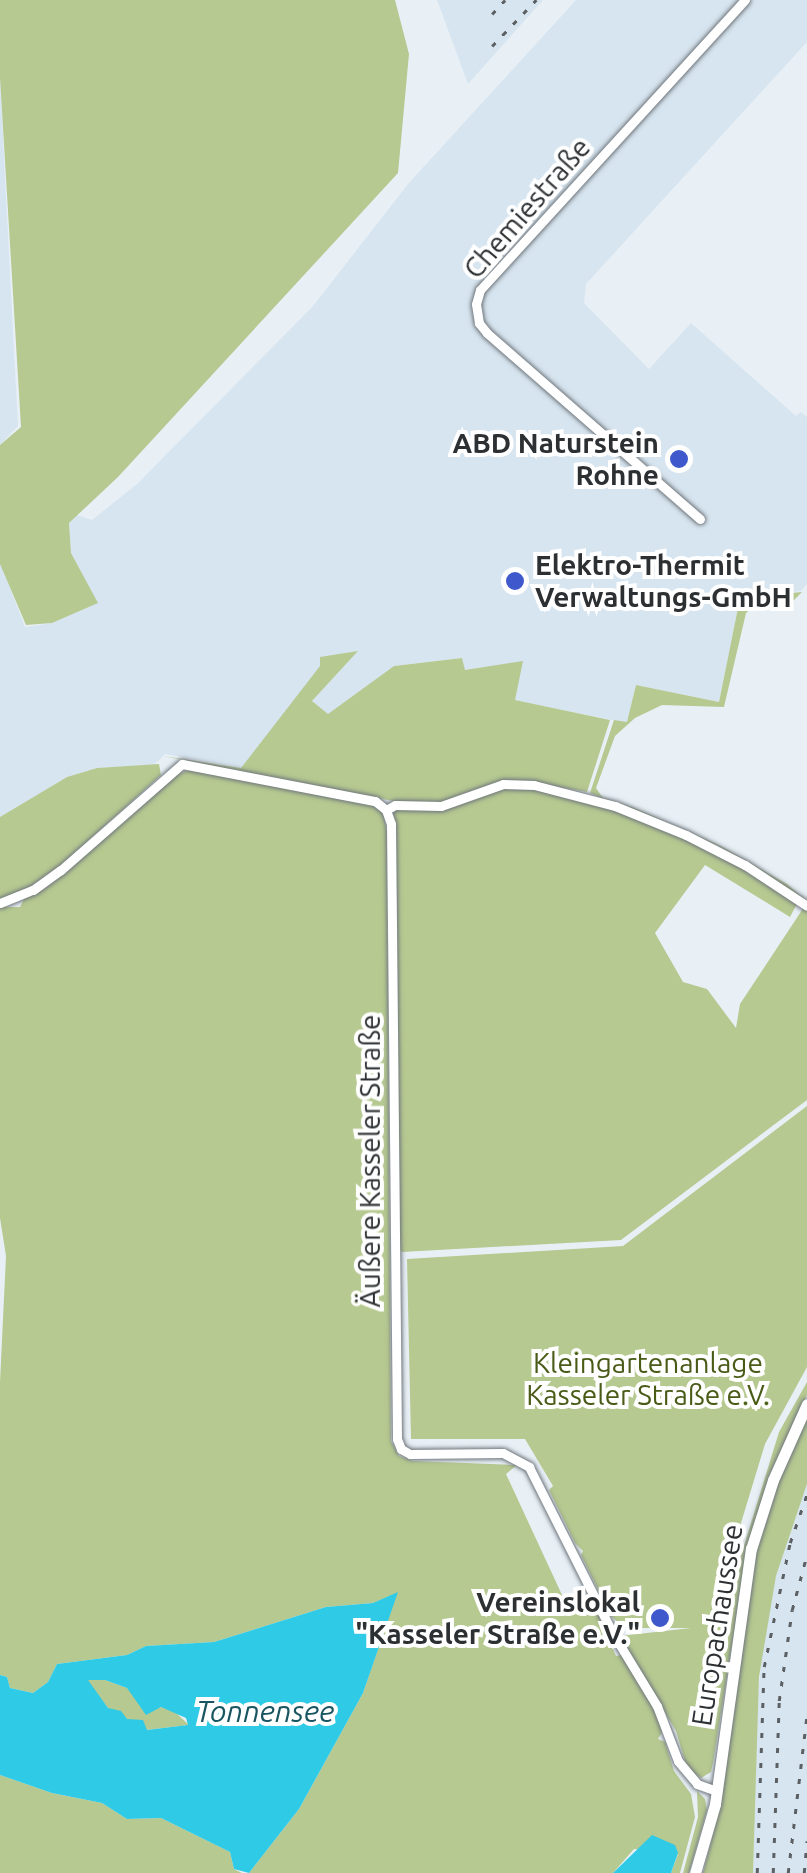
<!DOCTYPE html>
<html>
<head>
<meta charset="utf-8">
<style>
	body { margin:0 }
	#map { position:relative; width:807px; height:1873px; overflow:hidden; background:#e8f0f6; font-family:Ubuntu,sans-serif }
	div>[style] { position:absolute }
	.built>* { inset:0; background:#d7e5f0 }
	.green>* { inset:0; background:#b6c991 }
	.water>* { inset:0; background:#2ecae6 }
	.roads { filter:drop-shadow(0 0 2px #6f767c) drop-shadow(0 0 2px #6f767c) }
	.minor>* { height:9px; margin:-4.5px; padding:0 4.5px; transform-origin:4.5px; border-radius:4.5px; background:#fff }
	.major>* { height:11px; margin:-5.5px; padding:0 5.5px; transform-origin:5.5px; border-radius:5.5px; background:#fff }
	.rail>* { height:2.5px; margin-top:-1.25px; transform-origin:0; background:repeating-linear-gradient(90deg,#5c6063 0 5px,transparent 0 15px) }
	.dots>* { width:28px; height:28px; translate:-50% -50%; box-sizing:border-box; border:5px solid #fff; border-radius:50% }
	span { translate:-50% -50%; white-space:nowrap; text-align:center; line-height:1.15; -webkit-text-stroke:8px #fff; paint-order:stroke }
	.street-label { font-size:28px; color:#2d3032 }
	.poi-label { font-size:28px; color:#2d3032; font-weight:700 }
	.right { translate:-100% -50%; text-align:right }
	.left { translate:0 -50%; text-align:left }
	.park-label { font-size:28px; color:#495b17 }
	.water-label { font-size:30px; color:#1a5662; font-style:italic }
</style>
</head>
<body>
<div id="map">
	<div class="built">
		<i style="clip-path:polygon(437px 0,543px 0,468px 84px)"></i>
		<i style="clip-path:polygon(576px 0,807px 0,807px 42px,586px 284px,584px 303px,649px 369px,691px 323px,796px 416px,801px 412px,807px 417px,807px 584px,801px 591px,740px 598px,719px 702px,636px 685px,627px 723px,514px 700px,464px 670px,462px 658px,394px 666px,328px 715px,312px 701px,356px 653px,241px 768px,165px 754px,154px 765px,97px 768px,67px 777px,0 817px,0 562px,25px 627px,52px 623px,97px 603px,71px 553px,69px 523px,77px 515px,92px 520px,137px 484px,313px 306px,408px 184px)"></i>
		<i style="clip-path:polygon(0 78px,18px 426px,0 445px)"></i>
		<i style="clip-path:polygon(807px 1484px,807px 1873px,753px 1873px,756px 1715px,763px 1644px,776px 1576px)"></i>
	</div>
	<div class="green">
		<i style="clip-path:polygon(0 0,395px 0,409px 54px,398px 173px,118px 477px,69px 523px,71px 553px,98px 603px,52px 623px,26px 625px,0 564px,0 445px,21px 427px,0 78px)"></i>
		<i style="clip-path:polygon(802px 592px,793px 601px,760px 602px,746px 613px,724px 707px,662px 705px,635px 718px,615px 736px,596px 788px,603px 798px,632px 807px,719px 845px,787px 884px,807px 901px,717px 845px,590px 793px,614px 720px,627px 722px,636px 685px,719px 702px,740px 598px)"></i>
		<i style="clip-path:polygon(358px 651px,312px 701px,328px 714px,394px 666px,462px 658px,465px 670px,523px 661px,515px 700px,610px 720px,587px 792px,525px 781px,446px 802px,398px 802px,163px 756px,241px 768px,320px 666px,320px 657px)"></i>
		<i style="clip-path:polygon(159px 764px,161px 775px,58px 868px,25px 890px,0 900px,0 817px,67px 777px,97px 768px)"></i>
		<i style="clip-path:polygon(191px 769px,366px 803px,383px 811px,387px 834px,391px 1441px,399px 1456px,413px 1461px,517px 1465px,506px 1474px,569px 1610px,598px 1613px,616px 1656px,622px 1655px,643px 1688px,664px 1729px,658px 1739px,665px 1742px,674px 1771px,691px 1794px,695px 1817px,680px 1873px,671px 1873px,678px 1854px,634px 1849px,613px 1873px,249px 1873px,299px 1809px,363px 1693px,397px 1593px,373px 1603px,326px 1607px,214px 1642px,146px 1646px,127px 1655px,57px 1664px,48px 1682px,33px 1693px,10px 1688px,7px 1677px,0 1675px,0 1382px,6px 1256px,0 1218px,0 907px,20px 907px,25px 897px,166px 779px)"></i>
		<i style="clip-path:polygon(522px 786px,598px 803px,712px 850px,798px 902px,790px 917px,705px 865px,655px 933px,683px 982px,707px 989px,736px 1028px,740px 1004px,804px 907px,807px 910px,807px 1100px,621px 1240px,402px 1252px,397px 1246px,394px 813px,396px 809px,427px 810px,493px 789px)"></i>
		<i style="clip-path:polygon(807px 1106px,807px 1367px,765px 1444px,731px 1556px,724px 1622px,729px 1622px,740px 1559px,779px 1432px,807px 1382px,807px 1395px,768px 1478px,748px 1544px,713px 1763px,711px 1772px,701px 1778px,687px 1768px,676px 1731px,620px 1636px,691px 1628px,624px 1628px,611px 1616px,581px 1555px,583px 1551px,575px 1543px,549px 1490px,553px 1486px,525px 1439px,411px 1439px,407px 1259px,623px 1246px)"></i>
		<i style="clip-path:polygon(807px 1413px,807px 1484px,776px 1576px,759px 1677px,753px 1873px,703px 1873px,721px 1803px,751px 1567px,776px 1481px)"></i>
		<i style="clip-path:polygon(86px 1680px,105px 1680px,127px 1688px,152px 1711px,161px 1707px,174px 1711px,189px 1725px,146px 1730px,108px 1708px)"></i>
		<i style="clip-path:polygon(0 1775px,52px 1793px,102px 1803px,127px 1819px,161px 1818px,230px 1852px,234px 1869px,242px 1873px,0 1873px)"></i>
		<i style="clip-path:polygon(697px 1791px,705px 1799px,707px 1810px,689px 1873px,683px 1873px,698px 1817px)"></i>
	</div>
	<div class="water">
		<i style="clip-path:polygon(evenodd,398px 1592px,363px 1693px,299px 1809px,249px 1873px,234px 1869px,230px 1852px,161px 1818px,127px 1819px,102px 1803px,52px 1793px,0 1775px,0 1675px,7px 1677px,10px 1688px,33px 1693px,48px 1682px,57px 1664px,127px 1655px,146px 1646px,214px 1642px,326px 1607px,373px 1603px,398px 1592px,88px 1680px,105px 1680px,127px 1688px,146px 1715px,161px 1707px,186px 1718px,188px 1725px,147px 1730px,143px 1720px,127px 1719px,121px 1711px,108px 1708px,88px 1680px)"></i>
		<i style="clip-path:polygon(652px 1835px,675px 1845px,678px 1853px,671px 1873px,613px 1873px)"></i>
	</div>
	<div class="roads">
		<div class="minor">
			<i style="left:700px;top:519px;width:283px;rotate:-138.9deg"></i>
			<i style="left:487px;top:333px;width:13px;rotate:-129deg"></i>
			<i style="left:479px;top:323px;width:19px;rotate:-99deg"></i>
			<i style="left:476px;top:304px;width:15px;rotate:-74deg"></i>
			<i style="left:480px;top:290px;width:393px;rotate:-47.6deg"></i>
			<i style="left:386px;top:810px;width:15px;rotate:70deg"></i>
			<i style="left:391px;top:824px;width:615px;rotate:89.44deg"></i>
			<i style="left:397px;top:1439px;width:11px;rotate:68deg"></i>
			<i style="left:401px;top:1449px;width:10px;rotate:29deg"></i>
			<i style="left:410px;top:1454px;width:93px;rotate:-0.6deg"></i>
			<i style="left:503px;top:1453px;width:30px;rotate:28deg"></i>
			<i style="left:529px;top:1467px;width:185px;rotate:63.3deg"></i>
			<i style="left:612px;top:1632px;width:87px;rotate:58.7deg"></i>
			<i style="left:657px;top:1706px;width:59px;rotate:69.1deg"></i>
			<i style="left:678px;top:1761px;width:30px;rotate:50deg"></i>
			<i style="left:697px;top:1784px;width:20px;rotate:20deg"></i>
			<i style="left:386px;top:810px;width:10px;rotate:-29deg"></i>
			<i style="left:395px;top:805px;width:46px;rotate:1.2deg"></i>
			<i style="left:441px;top:806px;width:66px;rotate:-19.5deg"></i>
			<i style="left:503px;top:784px;width:31px;rotate:2deg"></i>
			<i style="left:534px;top:785px;width:84px;rotate:14.5deg"></i>
			<i style="left:615px;top:806px;width:77px;rotate:22.2deg"></i>
			<i style="left:686px;top:835px;width:66px;rotate:27deg"></i>
			<i style="left:745px;top:865px;width:74px;rotate:33.5deg"></i>
			<i style="left:0;top:903px;width:35px;rotate:-22deg"></i>
			<i style="left:33px;top:890px;width:34px;rotate:-36deg"></i>
			<i style="left:61px;top:870px;width:161px;rotate:-41.2deg"></i>
			<i style="left:182px;top:764px;width:197px;rotate:10.9deg"></i>
			<i style="left:375px;top:801px;width:14px;rotate:39deg"></i>
		</div>
		<div class="major">
			<i style="left:695px;top:1873px;width:72px;rotate:-73.8deg"></i>
			<i style="left:715px;top:1804px;width:258px;rotate:-82deg"></i>
			<i style="left:751px;top:1549px;width:72px;rotate:-72.3deg"></i>
			<i style="left:773px;top:1480px;width:83px;rotate:-65.9deg"></i>
		</div>
	</div>
	<div class="rail">
		<i style="left:492px;top:14px;width:19px;rotate:-47deg"></i>
		<i style="left:492px;top:46px;width:64px;rotate:-46.3deg"></i>
		<i style="left:757px;top:1873px;width:206px;rotate:-88.1deg"></i>
		<i style="left:764px;top:1667px;width:127px;rotate:-78.2deg"></i>
		<i style="left:790px;top:1543px;width:52px;rotate:-70.9deg"></i>
		<i style="left:773px;top:1873px;width:172px;rotate:-88deg"></i>
		<i style="left:779px;top:1701px;width:92px;rotate:-81.9deg"></i>
		<i style="left:792px;top:1610px;width:58px;rotate:-75deg"></i>
		<i style="left:788px;top:1873px;width:161px;rotate:-83.2deg"></i>
		<i style="left:804px;top:1873px;width:32px;rotate:-85deg"></i>
	</div>
	<div class="dots">
		<i style="left:679px;top:459px;background:#3f59cc"></i>
		<i style="left:515px;top:581px;background:#3f59cc"></i>
		<i style="left:660px;top:1618px;background:#3f59cc"></i>
	</div>
	<div class="street-label">
		<span style="left:527px;top:208px;rotate:-49deg">Chemiestraße</span>
		<span style="left:370px;top:1161px;rotate:-90deg">Äußere Kasseler Straße</span>
		<span style="left:717px;top:1625px;rotate:-81deg">Europachaussee</span>
	</div>
	<div class="poi-label">
		<span class="right" style="left:659px;top:459px">ABD Naturstein<br>Rohne</span>
		<span class="left" style="left:535px;top:581px">Elektro-Thermit<br>Verwaltungs-GmbH</span>
		<span class="right" style="left:640px;top:1618px">Vereinslokal<br>"Kasseler Straße e.V."</span>
	</div>
	<div class="park-label">
		<span style="left:648px;top:1379px">Kleingartenanlage<br>Kasseler Straße e.V.</span>
	</div>
	<div class="water-label">
		<span style="left:265px;top:1711px">Tonnensee</span>
	</div>
</div>
</body>
</html>
